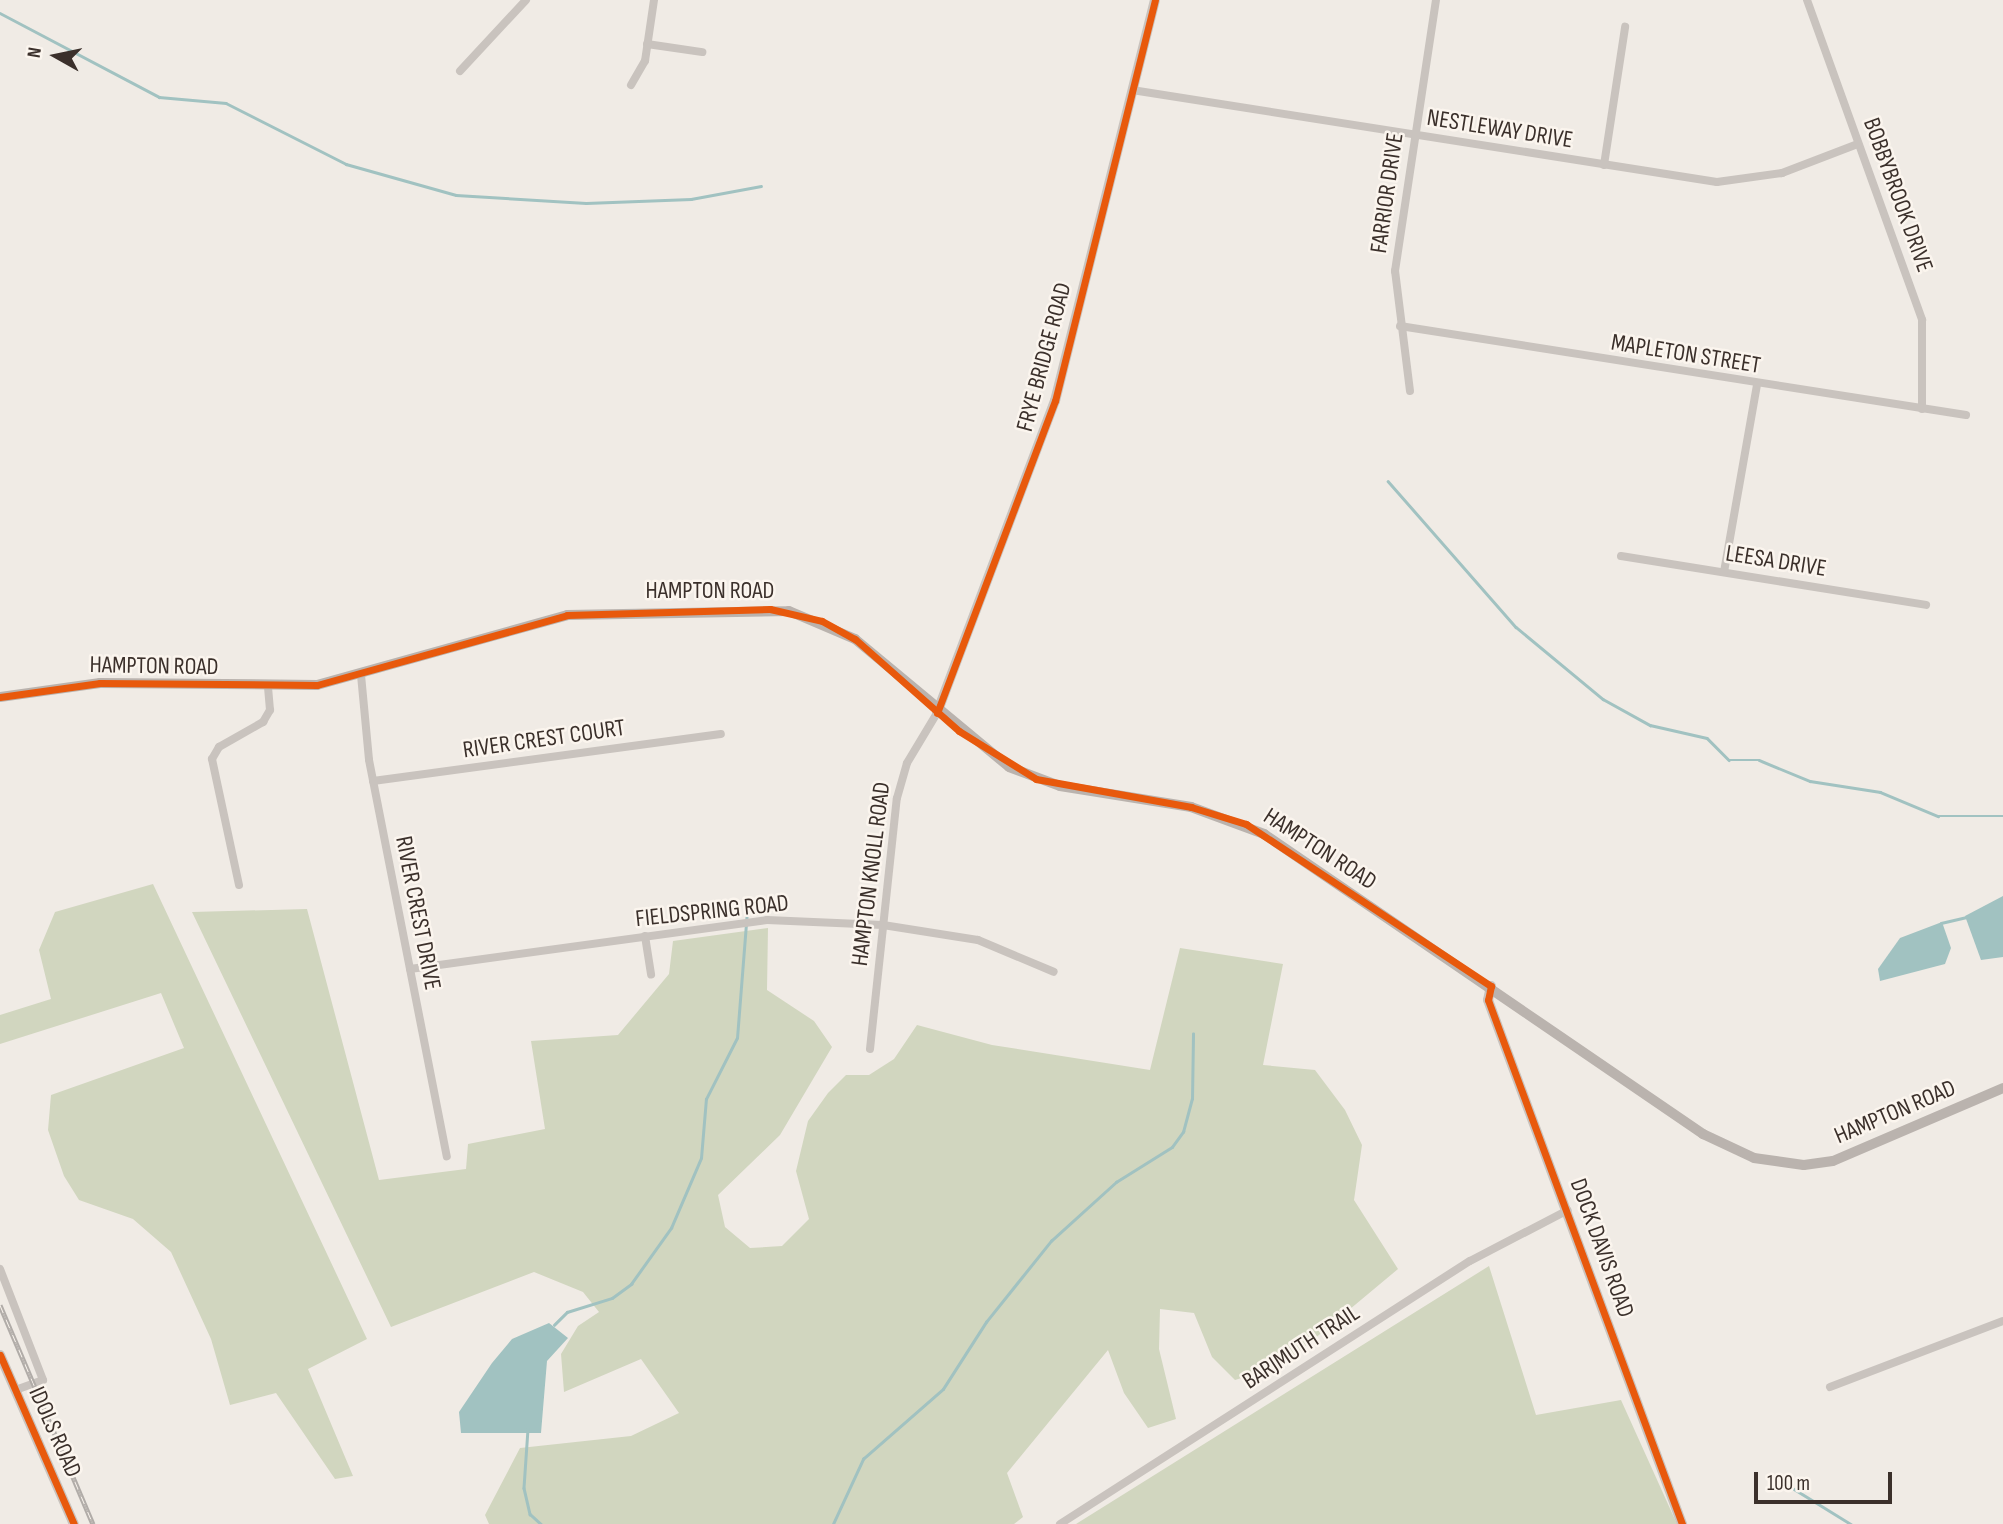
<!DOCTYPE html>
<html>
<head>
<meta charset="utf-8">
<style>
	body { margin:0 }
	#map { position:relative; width:2003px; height:1524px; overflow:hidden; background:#f0ebe5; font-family:"Sofia Sans Condensed",sans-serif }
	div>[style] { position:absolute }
	.green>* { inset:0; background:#d1d6bf }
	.water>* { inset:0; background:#a1c2c1 }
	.stream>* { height:2.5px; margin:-1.25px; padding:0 1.25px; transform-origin:1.25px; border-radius:1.25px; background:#a1c2c1 }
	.minor>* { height:8px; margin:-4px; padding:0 4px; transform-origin:4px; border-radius:4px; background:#c9c3be }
	.tertiary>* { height:10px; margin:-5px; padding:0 5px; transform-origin:5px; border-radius:5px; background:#c9c3be }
	.secondary>* { height:10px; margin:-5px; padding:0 5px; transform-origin:5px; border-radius:5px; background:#bab3ae }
	.rail>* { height:5px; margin-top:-2.5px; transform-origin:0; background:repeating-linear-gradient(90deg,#fbf5ee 0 8px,#b1aca8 0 16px); box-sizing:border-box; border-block:2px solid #b1aca8 }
	.cycleway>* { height:7px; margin:-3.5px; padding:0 3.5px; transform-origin:3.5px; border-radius:3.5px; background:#e8590c }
	span { translate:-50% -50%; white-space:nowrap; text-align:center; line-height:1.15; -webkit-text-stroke:5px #fbf5ee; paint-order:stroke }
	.street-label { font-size:24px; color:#3b302b }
	.north { position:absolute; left:21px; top:21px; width:70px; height:70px; -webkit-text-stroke:5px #fbf5ee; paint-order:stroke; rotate:279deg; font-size:19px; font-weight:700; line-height:28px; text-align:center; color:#3b302b }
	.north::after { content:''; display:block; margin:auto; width:24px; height:32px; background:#3b302b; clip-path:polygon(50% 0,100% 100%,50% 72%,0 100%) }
	.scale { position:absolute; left:1754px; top:1472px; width:138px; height:32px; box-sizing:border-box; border:4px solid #3b302b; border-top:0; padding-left:9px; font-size:21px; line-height:24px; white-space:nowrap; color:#3b302b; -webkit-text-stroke:5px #fbf5ee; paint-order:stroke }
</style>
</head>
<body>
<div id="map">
	<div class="green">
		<i style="clip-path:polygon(153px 884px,367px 1339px,308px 1369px,353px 1476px,335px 1479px,276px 1393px,230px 1405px,211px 1339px,171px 1252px,133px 1219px,79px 1200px,64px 1176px,48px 1130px,51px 1095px,184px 1048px,161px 993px,0 1044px,0 1015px,51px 999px,39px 950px,55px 912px)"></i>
		<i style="clip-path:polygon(307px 909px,379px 1180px,466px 1169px,468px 1144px,545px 1129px,531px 1041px,618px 1035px,669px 974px,673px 941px,768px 928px,767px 990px,814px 1021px,832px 1047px,780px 1135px,718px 1195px,725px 1227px,750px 1248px,782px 1246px,809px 1219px,796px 1171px,808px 1121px,828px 1093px,846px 1075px,869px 1075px,894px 1059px,917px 1025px,992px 1045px,1150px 1070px,1180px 948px,1283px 964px,1263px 1065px,1315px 1070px,1345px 1110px,1362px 1145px,1354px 1200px,1398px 1269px,1283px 1365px,1235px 1380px,1212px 1357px,1194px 1313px,1160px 1309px,1159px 1349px,1176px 1419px,1148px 1428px,1124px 1393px,1108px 1350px,1007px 1473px,1023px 1517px,1014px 1524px,489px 1524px,485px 1515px,520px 1448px,631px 1436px,679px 1413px,641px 1359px,564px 1392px,561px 1354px,578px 1326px,599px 1312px,583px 1292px,534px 1272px,391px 1327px,192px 912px)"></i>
		<i style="clip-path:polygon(1489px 1266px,1536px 1415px,1621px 1400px,1677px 1524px,1076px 1524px)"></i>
	</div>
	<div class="water">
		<i style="clip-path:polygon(2003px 896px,2003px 957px,1981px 960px,1965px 916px)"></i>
		<i style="clip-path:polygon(1942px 922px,1951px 948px,1945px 964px,1880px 981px,1878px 969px,1900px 938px)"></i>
		<i style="clip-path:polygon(549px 1323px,568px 1338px,547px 1361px,541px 1433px,461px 1433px,459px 1412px,492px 1363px,512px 1339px)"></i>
	</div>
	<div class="stream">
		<i style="left:0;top:13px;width:180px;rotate:27.8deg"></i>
		<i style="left:159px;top:97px;width:67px;rotate:5.1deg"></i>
		<i style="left:226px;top:103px;width:135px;rotate:26.9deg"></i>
		<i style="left:346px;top:164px;width:114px;rotate:15.7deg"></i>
		<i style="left:456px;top:195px;width:130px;rotate:3.5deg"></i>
		<i style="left:586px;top:203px;width:105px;rotate:-2.2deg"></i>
		<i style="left:691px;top:199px;width:71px;rotate:-10.5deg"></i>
		<i style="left:1388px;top:481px;width:194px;rotate:48.8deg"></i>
		<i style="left:1516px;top:627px;width:113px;rotate:39.6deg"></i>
		<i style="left:1603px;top:699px;width:54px;rotate:29deg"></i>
		<i style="left:1650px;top:725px;width:58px;rotate:12.8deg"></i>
		<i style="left:1707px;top:738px;width:31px;rotate:45deg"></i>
		<i style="left:1729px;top:760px;width:30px"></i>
		<i style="left:1759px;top:760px;width:55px;rotate:22.4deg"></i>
		<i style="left:1810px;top:781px;width:71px;rotate:8.9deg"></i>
		<i style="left:1880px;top:792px;width:63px;rotate:22.5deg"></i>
		<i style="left:1938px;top:816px;width:65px"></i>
		<i style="left:1941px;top:923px;width:27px;rotate:-13deg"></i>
		<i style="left:554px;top:1325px;width:18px;rotate:-45deg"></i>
		<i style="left:567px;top:1312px;width:47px;rotate:-17.3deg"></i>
		<i style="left:612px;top:1298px;width:24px;rotate:-36deg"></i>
		<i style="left:631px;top:1284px;width:69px;rotate:-54.5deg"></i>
		<i style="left:671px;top:1228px;width:76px;rotate:-66.8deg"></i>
		<i style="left:701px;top:1158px;width:59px;rotate:-85.2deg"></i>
		<i style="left:706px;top:1099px;width:68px;rotate:-63.1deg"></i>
		<i style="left:737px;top:1038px;width:128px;rotate:-85.5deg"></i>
		<i style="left:528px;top:1429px;width:59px;rotate:93.9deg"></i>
		<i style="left:524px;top:1488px;width:27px;rotate:77deg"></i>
		<i style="left:530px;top:1514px;width:15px;rotate:42deg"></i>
		<i style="left:1778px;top:1479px;width:86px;rotate:31.7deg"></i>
		<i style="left:833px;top:1524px;width:72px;rotate:-65.2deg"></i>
		<i style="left:863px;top:1459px;width:106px;rotate:-41.2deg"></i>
		<i style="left:943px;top:1389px;width:80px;rotate:-57.3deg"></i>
		<i style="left:986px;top:1322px;width:104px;rotate:-51.3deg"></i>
		<i style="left:1051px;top:1241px;width:88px;rotate:-42.2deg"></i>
		<i style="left:1116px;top:1182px;width:66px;rotate:-32deg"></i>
		<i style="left:1172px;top:1147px;width:19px;rotate:-54deg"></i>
		<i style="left:1183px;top:1132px;width:34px;rotate:-75deg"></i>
		<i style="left:1192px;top:1099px;width:65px;rotate:-89.1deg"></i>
	</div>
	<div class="minor">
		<i style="left:1807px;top:0;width:340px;rotate:70.2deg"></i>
		<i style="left:1922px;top:320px;width:89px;rotate:90deg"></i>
		<i style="left:647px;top:44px;width:56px;rotate:8.3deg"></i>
		<i style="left:460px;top:71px;width:97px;rotate:-47.1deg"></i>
		<i style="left:631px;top:85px;width:28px;rotate:-60deg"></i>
		<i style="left:645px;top:61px;width:62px;rotate:-81.6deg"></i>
		<i style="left:1132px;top:90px;width:592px;rotate:8.94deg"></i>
		<i style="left:1717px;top:182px;width:66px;rotate:-7.9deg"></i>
		<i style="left:1782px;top:173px;width:81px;rotate:-20.9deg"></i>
		<i style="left:1604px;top:165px;width:140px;rotate:-81.3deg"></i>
		<i style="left:1400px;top:326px;width:573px;rotate:8.94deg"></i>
		<i style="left:1410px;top:391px;width:121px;rotate:-97.1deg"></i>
		<i style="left:1395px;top:271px;width:274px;rotate:-81.4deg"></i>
		<i style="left:1621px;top:556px;width:309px;rotate:9.1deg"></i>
		<i style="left:1724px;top:572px;width:191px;rotate:-80deg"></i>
		<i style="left:361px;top:675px;width:85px;rotate:84.6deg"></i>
		<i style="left:369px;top:760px;width:404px;rotate:78.9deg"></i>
		<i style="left:373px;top:781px;width:351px;rotate:-7.7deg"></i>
		<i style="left:239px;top:885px;width:129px;rotate:-102.1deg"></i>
		<i style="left:212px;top:759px;width:14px;rotate:-60deg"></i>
		<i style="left:219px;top:747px;width:51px;rotate:-29.6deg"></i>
		<i style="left:263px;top:722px;width:14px;rotate:-60deg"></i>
		<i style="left:270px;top:710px;width:22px;rotate:-95deg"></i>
		<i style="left:645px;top:936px;width:39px;rotate:81deg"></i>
		<i style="left:410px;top:969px;width:360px;rotate:-7.8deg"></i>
		<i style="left:767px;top:920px;width:116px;rotate:2.5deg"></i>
		<i style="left:883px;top:925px;width:96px;rotate:9deg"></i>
		<i style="left:978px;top:940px;width:82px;rotate:22.8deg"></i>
		<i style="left:870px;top:1049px;width:252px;rotate:-83.9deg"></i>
		<i style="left:897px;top:798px;width:36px;rotate:-74deg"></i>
		<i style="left:907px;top:763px;width:58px;rotate:-59deg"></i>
		<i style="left:0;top:1269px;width:119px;rotate:68.8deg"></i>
		<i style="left:43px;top:1380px;width:30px;rotate:160deg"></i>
		<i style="left:1830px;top:1387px;width:185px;rotate:-20.9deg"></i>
		<i style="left:1060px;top:1524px;width:487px;rotate:-32.7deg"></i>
		<i style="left:1470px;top:1261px;width:110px;rotate:-27.5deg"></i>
	</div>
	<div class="tertiary">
		<i style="left:937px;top:713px;width:334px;rotate:-69.3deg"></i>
		<i style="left:1055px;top:401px;width:413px;rotate:-76deg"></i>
		<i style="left:1491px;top:986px;width:14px;rotate:102deg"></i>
		<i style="left:1488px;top:1000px;width:559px;rotate:69.68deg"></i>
		<i style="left:0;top:1355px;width:184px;rotate:66.4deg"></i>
	</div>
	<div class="secondary">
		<i style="left:0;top:697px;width:101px;rotate:-8deg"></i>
		<i style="left:100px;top:683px;width:217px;rotate:0.5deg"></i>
		<i style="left:317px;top:685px;width:260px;rotate:-15.6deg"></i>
		<i style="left:567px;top:615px;width:222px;rotate:-1deg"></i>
		<i style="left:789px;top:611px;width:72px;rotate:23deg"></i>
		<i style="left:855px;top:639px;width:200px;rotate:39.7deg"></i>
		<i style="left:1009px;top:767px;width:54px;rotate:20.4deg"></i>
		<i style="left:1060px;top:786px;width:133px;rotate:9.1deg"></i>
		<i style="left:1191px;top:807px;width:78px;rotate:20.3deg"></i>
		<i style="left:1264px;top:834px;width:532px;rotate:34.35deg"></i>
		<i style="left:1703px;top:1134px;width:56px;rotate:25.2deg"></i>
		<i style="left:1754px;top:1158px;width:50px;rotate:8deg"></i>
		<i style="left:1804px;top:1165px;width:29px;rotate:-8deg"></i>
		<i style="left:1833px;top:1161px;width:185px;rotate:-23.2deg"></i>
	</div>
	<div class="rail">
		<i style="left:0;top:1305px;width:238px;rotate:67deg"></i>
	</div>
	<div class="cycleway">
		<i style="left:0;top:697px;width:101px;rotate:-8deg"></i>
		<i style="left:100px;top:683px;width:217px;rotate:0.5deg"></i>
		<i style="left:317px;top:685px;width:260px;rotate:-15.6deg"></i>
		<i style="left:567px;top:615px;width:203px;rotate:-1.7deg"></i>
		<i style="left:770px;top:609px;width:53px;rotate:13deg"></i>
		<i style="left:822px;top:621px;width:38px;rotate:29deg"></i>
		<i style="left:855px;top:639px;width:139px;rotate:41.5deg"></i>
		<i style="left:959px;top:731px;width:91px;rotate:31.9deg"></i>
		<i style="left:1036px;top:779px;width:158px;rotate:10.2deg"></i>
		<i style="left:1191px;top:807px;width:58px;rotate:17.2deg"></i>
		<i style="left:1246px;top:824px;width:294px;rotate:33.5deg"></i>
		<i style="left:1491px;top:986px;width:14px;rotate:102deg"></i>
		<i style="left:1488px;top:1000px;width:559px;rotate:69.68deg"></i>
		<i style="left:937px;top:713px;width:334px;rotate:-69.3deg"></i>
		<i style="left:1055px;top:401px;width:413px;rotate:-76deg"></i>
		<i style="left:0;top:1355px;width:184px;rotate:66.4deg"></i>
	</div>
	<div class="street-label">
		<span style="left:1500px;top:129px;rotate:9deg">NESTLEWAY DRIVE</span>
		<span style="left:1387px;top:193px;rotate:-82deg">FARRIOR DRIVE</span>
		<span style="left:1898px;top:195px;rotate:70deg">BOBBYBROOK DRIVE</span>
		<span style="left:1686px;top:354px;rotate:9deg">MAPLETON STREET</span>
		<span style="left:1044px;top:357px;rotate:-75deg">FRYE BRIDGE ROAD</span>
		<span style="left:1776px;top:561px;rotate:9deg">LEESA DRIVE</span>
		<span style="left:710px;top:591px">HAMPTON ROAD</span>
		<span style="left:154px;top:666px;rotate:1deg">HAMPTON ROAD</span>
		<span style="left:544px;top:739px;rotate:-8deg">RIVER CREST COURT</span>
		<span style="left:1320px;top:849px;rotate:33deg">HAMPTON ROAD</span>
		<span style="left:871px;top:874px;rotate:-83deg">HAMPTON KNOLL ROAD</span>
		<span style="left:712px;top:911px;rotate:-6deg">FIELDSPRING ROAD</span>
		<span style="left:418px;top:913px;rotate:79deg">RIVER CREST DRIVE</span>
		<span style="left:1895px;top:1112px;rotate:-23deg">HAMPTON ROAD</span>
		<span style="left:1602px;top:1248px;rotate:70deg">DOCK DAVIS ROAD</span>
		<span style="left:1301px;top:1347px;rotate:-33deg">BARJMUTH TRAIL</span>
		<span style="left:55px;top:1432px;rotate:66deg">IDOLS ROAD</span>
	</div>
	<div class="north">N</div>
	<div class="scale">100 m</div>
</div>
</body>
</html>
